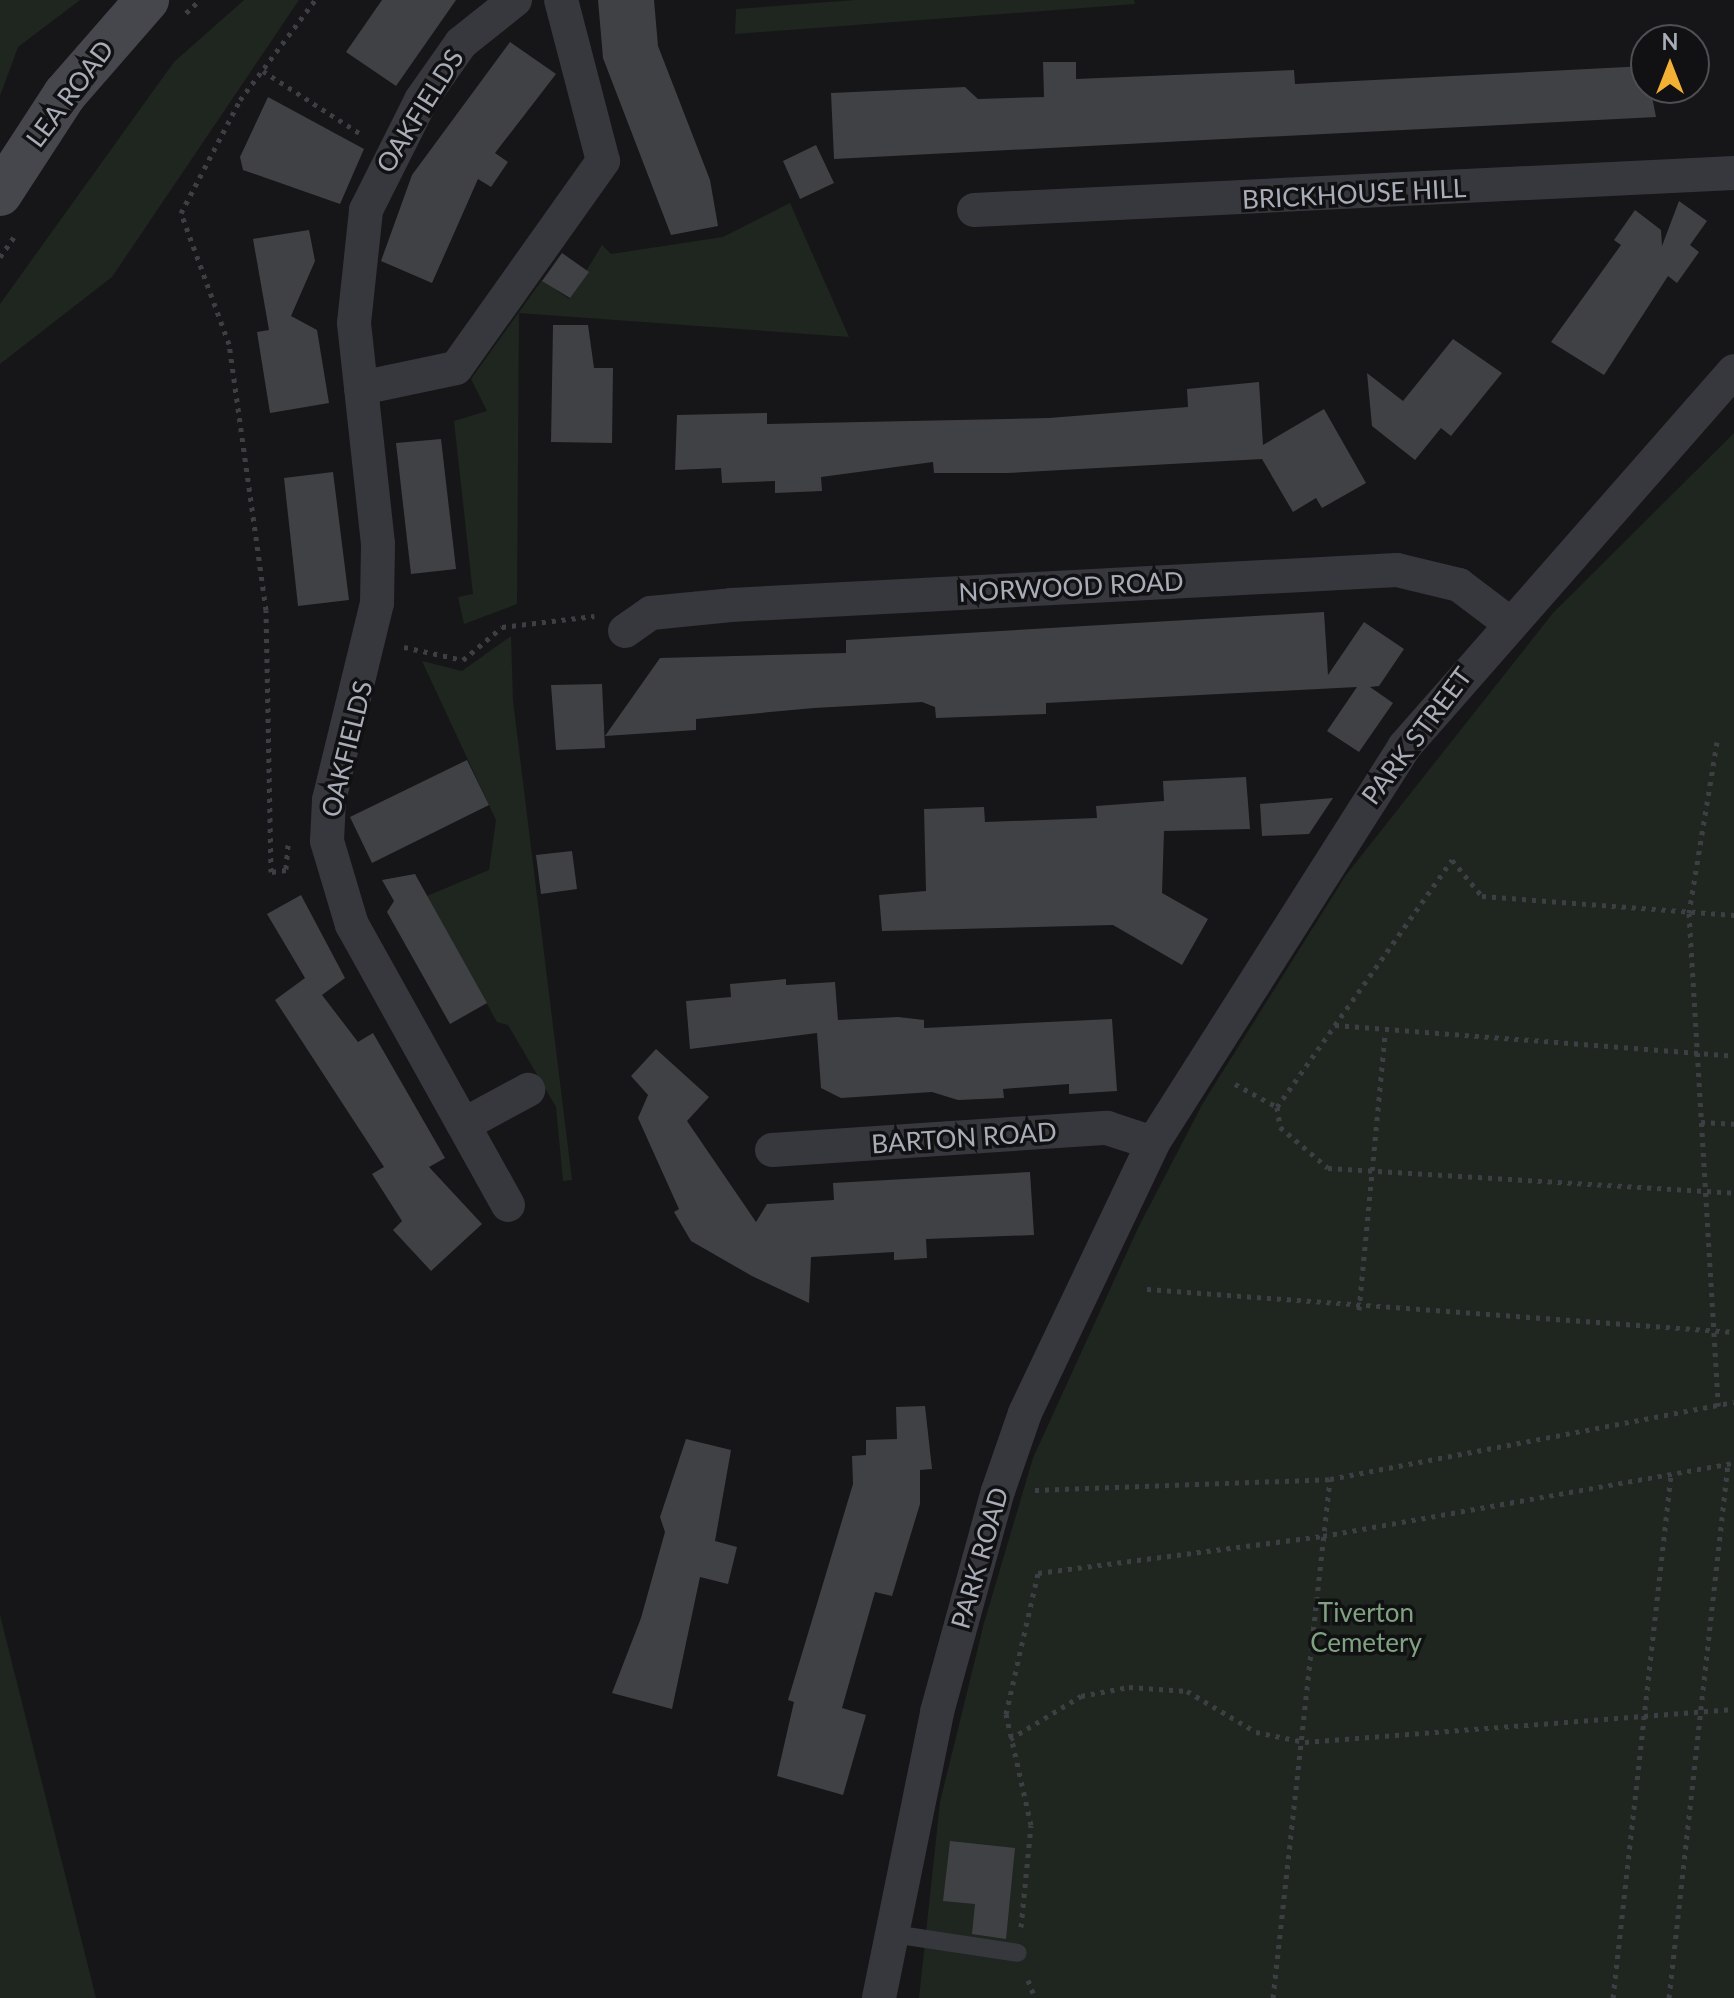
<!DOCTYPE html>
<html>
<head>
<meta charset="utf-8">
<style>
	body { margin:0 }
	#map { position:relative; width:1734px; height:1998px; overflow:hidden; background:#161618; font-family:Lato,sans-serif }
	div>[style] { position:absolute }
	.green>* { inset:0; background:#1e261f }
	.building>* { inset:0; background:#404145 }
	.path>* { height:5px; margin-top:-2.5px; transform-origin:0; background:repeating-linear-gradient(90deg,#3d3f44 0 4px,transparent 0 10px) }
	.lane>* { height:18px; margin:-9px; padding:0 9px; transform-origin:9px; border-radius:9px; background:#37383d }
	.street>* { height:34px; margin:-17px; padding:0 17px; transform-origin:17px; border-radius:17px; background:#37383d }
	.secondary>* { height:44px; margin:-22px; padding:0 22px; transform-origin:22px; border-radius:22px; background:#45474d }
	span { translate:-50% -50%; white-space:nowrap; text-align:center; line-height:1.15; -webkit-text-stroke:7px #111113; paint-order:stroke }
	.street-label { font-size:26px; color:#a8adb8 }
	.park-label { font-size:26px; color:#7fa381 }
	.north { position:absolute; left:1630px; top:24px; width:80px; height:80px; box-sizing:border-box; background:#111113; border:2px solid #4d4f55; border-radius:50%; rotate:0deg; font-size:22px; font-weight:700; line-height:32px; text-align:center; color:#a8adb8 }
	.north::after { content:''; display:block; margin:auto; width:28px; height:36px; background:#f2b134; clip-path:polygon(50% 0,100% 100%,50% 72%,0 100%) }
</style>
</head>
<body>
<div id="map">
	<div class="green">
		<i style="clip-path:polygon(0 0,80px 0,18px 47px,0 96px)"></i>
		<i style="clip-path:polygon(244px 0,299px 0,112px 277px,0 364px,0 304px,174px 62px)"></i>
		<i style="clip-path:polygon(855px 0,1134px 0,1135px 4px,735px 34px,736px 9px)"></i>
		<i style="clip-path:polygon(790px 203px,849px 337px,519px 313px,517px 604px,464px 624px,458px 597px,473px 594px,454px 421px,487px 411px,471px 379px,542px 280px,569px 299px,602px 245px,611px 254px,723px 237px)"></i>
		<i style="clip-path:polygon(1734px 433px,1734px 1998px,919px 1998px,940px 1802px,984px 1623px,1033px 1458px,1138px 1228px,1203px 1103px,1346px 875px,1553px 613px)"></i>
		<i style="clip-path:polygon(511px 636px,513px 701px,572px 1180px,563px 1181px,556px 1107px,508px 1025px,497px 1022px,427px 896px,489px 870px,496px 820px,422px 661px,462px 671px)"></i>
		<i style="clip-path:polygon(0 1615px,96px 1998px,0 1998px)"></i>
	</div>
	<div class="building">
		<i style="clip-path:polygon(382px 0,456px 0,396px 86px,346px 52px)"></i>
		<i style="clip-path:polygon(598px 0,654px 0,658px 46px,710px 180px,718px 226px,671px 235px,603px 58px)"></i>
		<i style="clip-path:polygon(510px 42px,556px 74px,495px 153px,508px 162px,491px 187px,478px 179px,432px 283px,381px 261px,412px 175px)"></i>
		<i style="clip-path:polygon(1043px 62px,1076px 62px,1076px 79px,1294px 70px,1295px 84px,1646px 66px,1656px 117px,834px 159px,831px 93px,965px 87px,978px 99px,1044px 97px)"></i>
		<i style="clip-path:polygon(268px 97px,364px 149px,340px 204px,243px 170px,240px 157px)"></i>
		<i style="clip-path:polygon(816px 145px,834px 183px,800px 199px,783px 161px)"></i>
		<i style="clip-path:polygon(1679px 201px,1707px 221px,1690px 245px,1699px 252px,1677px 283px,1668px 276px,1604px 375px,1551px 342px,1621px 245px,1614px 240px,1635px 210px,1661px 230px,1662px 246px)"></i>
		<i style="clip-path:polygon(309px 230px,315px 261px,291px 316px,317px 330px,329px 403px,270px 413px,257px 332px,269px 330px,253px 239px)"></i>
		<i style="clip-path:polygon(562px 253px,589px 272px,570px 298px,542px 281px)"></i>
		<i style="clip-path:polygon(553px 325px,588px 325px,594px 368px,613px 368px,612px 443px,551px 442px)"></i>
		<i style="clip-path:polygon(1453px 339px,1502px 373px,1451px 436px,1441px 428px,1415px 460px,1372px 426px,1367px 373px,1403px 401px)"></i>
		<i style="clip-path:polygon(1259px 382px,1263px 445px,1324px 409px,1366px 483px,1322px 508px,1316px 498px,1293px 512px,1262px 459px,1007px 473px,934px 473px,933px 462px,821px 477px,822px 491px,775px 493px,775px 481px,722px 483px,721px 468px,675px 470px,677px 415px,767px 413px,767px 424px,1049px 418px,1188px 407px,1187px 389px)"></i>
		<i style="clip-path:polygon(441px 439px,456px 569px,411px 574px,396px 443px)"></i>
		<i style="clip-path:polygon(333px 472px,349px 600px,298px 606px,284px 478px)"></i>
		<i style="clip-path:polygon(1324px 612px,1328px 675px,1364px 622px,1404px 649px,1379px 686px,1370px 687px,1393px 703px,1359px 752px,1327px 731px,1357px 687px,1046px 703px,1046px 714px,936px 718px,935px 707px,922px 702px,814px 708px,696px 719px,696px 730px,605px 736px,660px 658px,846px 653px,846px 640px)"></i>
		<i style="clip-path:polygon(602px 684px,605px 748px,556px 750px,551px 685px)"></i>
		<i style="clip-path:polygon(467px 760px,489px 805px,372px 863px,350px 817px)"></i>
		<i style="clip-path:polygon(1246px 777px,1250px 829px,1164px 831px,1162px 893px,1208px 919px,1182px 965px,1113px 925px,882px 931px,879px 895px,926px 891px,924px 809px,984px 807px,985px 822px,1097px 818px,1096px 806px,1164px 801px,1163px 781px)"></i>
		<i style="clip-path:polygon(1333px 798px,1309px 834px,1262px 836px,1260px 804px)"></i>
		<i style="clip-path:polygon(572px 851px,577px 889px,541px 894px,536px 855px)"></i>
		<i style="clip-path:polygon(415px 874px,487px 1003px,450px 1024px,387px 912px,394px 901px,382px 880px)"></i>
		<i style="clip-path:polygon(301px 895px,345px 978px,322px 995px,358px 1042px,373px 1033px,445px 1158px,429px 1167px,482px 1224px,431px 1271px,393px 1230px,402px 1221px,372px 1174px,384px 1167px,275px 1000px,305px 978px,267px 914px)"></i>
		<i style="clip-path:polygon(786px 979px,786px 985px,835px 982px,838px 1020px,898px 1017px,924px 1020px,924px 1028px,1112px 1019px,1117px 1091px,1069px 1094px,1069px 1084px,1003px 1089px,1004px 1098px,958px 1100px,932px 1092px,841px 1098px,821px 1088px,817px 1033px,690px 1049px,686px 1001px,731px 997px,730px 984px)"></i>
		<i style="clip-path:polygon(656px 1049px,709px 1097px,687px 1121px,756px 1222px,767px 1204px,834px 1200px,833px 1183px,1030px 1172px,1034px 1235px,926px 1239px,927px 1258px,894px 1260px,894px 1252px,811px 1257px,809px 1303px,752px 1276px,691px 1241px,674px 1212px,679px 1209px,638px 1118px,648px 1095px,631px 1076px)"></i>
		<i style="clip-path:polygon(925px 1406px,932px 1469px,920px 1470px,920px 1504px,892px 1596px,875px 1592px,842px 1708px,866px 1715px,843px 1795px,777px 1776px,794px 1702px,788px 1700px,853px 1484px,852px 1456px,866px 1455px,866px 1440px,897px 1439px,896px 1407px)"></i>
		<i style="clip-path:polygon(686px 1439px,731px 1450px,715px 1541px,737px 1547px,728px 1584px,700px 1577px,672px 1709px,612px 1693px,641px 1618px,665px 1532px,660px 1517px)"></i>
		<i style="clip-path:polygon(950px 1841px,1015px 1848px,1006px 1939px,972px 1934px,975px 1904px,943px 1901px)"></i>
	</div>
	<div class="path">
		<i style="left:186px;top:13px;width:19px;rotate:-43deg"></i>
		<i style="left:263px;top:71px;width:120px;rotate:32.8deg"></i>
		<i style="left:0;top:257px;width:29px;rotate:-55deg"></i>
		<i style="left:404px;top:647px;width:60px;rotate:12.4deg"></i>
		<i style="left:463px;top:660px;width:51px;rotate:-40.2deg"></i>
		<i style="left:502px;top:627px;width:93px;rotate:-6.8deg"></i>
		<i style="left:1717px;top:742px;width:173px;rotate:99.3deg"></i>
		<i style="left:1689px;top:913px;width:494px;rotate:86.6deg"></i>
		<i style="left:288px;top:845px;width:25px;rotate:95deg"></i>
		<i style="left:286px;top:870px;width:15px;rotate:172deg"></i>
		<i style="left:271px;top:872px;width:262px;rotate:-91.1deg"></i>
		<i style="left:266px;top:610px;width:269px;rotate:-97.9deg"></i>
		<i style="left:229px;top:344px;width:140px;rotate:-110.1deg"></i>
		<i style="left:181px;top:213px;width:127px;rotate:-62.4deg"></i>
		<i style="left:240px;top:100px;width:125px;rotate:-53.1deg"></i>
		<i style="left:1335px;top:1025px;width:400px;rotate:4.4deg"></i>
		<i style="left:1235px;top:1084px;width:48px;rotate:28.7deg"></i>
		<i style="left:1277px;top:1107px;width:20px;rotate:81deg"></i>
		<i style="left:1280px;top:1127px;width:63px;rotate:40.5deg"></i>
		<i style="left:1328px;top:1168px;width:407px;rotate:3.5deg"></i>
		<i style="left:1277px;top:1107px;width:303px;rotate:-54.7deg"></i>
		<i style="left:1452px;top:860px;width:47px;rotate:50.2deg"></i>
		<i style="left:1482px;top:896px;width:253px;rotate:4.3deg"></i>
		<i style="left:1701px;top:1122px;width:33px;rotate:3deg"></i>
		<i style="left:1147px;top:1289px;width:589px;rotate:4.19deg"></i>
		<i style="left:1359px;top:1310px;width:277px;rotate:-84.6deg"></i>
		<i style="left:1035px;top:1490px;width:295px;rotate:-2.1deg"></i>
		<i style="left:1330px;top:1479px;width:411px;rotate:-10.8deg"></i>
		<i style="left:1010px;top:1739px;width:83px;rotate:-31.2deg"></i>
		<i style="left:1081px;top:1696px;width:49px;rotate:-10.6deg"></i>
		<i style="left:1129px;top:1687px;width:58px;rotate:3.9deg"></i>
		<i style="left:1187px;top:1691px;width:80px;rotate:30.7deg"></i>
		<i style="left:1256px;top:1732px;width:50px;rotate:11.5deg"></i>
		<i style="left:1305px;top:1742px;width:430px;rotate:-4.4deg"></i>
		<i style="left:1021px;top:1927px;width:102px;rotate:-84.4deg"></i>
		<i style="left:1031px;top:1825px;width:114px;rotate:-102.7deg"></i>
		<i style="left:1006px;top:1714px;width:145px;rotate:-77.2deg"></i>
		<i style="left:1038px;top:1573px;width:287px;rotate:-7.4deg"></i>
		<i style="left:1323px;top:1536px;width:417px;rotate:-10.1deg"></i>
		<i style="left:1028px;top:1980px;width:19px;rotate:69deg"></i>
		<i style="left:1273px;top:1998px;width:522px;rotate:-83.73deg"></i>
		<i style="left:1613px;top:1998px;width:527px;rotate:-83.68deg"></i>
		<i style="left:1669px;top:1998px;width:537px;rotate:-83.7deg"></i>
	</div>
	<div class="lane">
		<i style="left:893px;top:1934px;width:126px;rotate:8.6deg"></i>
	</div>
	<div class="street">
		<i style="left:974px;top:210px;width:761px;rotate:-2.79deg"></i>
		<i style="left:361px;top:388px;width:97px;rotate:-11.9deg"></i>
		<i style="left:456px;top:368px;width:254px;rotate:-54.6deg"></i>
		<i style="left:603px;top:161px;width:166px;rotate:-104.6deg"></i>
		<i style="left:625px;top:631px;width:32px;rotate:-35deg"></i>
		<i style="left:651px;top:613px;width:80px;rotate:-5.7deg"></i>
		<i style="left:731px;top:605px;width:667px;rotate:-3.01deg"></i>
		<i style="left:1397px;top:570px;width:64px;rotate:13.6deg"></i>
		<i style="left:1459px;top:585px;width:61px;rotate:37.1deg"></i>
		<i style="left:465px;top:1124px;width:72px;rotate:-28.4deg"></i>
		<i style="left:772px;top:1150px;width:336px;rotate:-3.8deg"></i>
		<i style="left:1107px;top:1128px;width:48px;rotate:18.1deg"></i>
		<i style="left:508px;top:1205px;width:321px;rotate:-119.1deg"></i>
		<i style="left:352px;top:925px;width:88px;rotate:-106.6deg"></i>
		<i style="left:327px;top:841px;width:41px;rotate:-87.2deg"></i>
		<i style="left:329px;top:800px;width:203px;rotate:-76.3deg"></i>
		<i style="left:377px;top:603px;width:59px;rotate:-89deg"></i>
		<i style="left:378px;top:544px;width:222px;rotate:-96.2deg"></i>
		<i style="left:354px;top:323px;width:114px;rotate:-83.9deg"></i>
		<i style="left:366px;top:210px;width:123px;rotate:-63.4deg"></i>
		<i style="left:421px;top:100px;width:70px;rotate:-54.9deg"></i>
		<i style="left:461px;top:43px;width:69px;rotate:-38.5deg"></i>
		<i style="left:879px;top:1998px;width:292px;rotate:-78.5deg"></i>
		<i style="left:937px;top:1712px;width:229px;rotate:-74.6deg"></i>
		<i style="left:998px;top:1491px;width:83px;rotate:-70.9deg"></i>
		<i style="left:1025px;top:1413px;width:299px;rotate:-64.6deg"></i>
		<i style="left:1153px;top:1143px;width:469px;rotate:-57.6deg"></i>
		<i style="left:1404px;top:747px;width:500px;rotate:-48.73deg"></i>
	</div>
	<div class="secondary">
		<i style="left:0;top:194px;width:119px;rotate:-57deg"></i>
		<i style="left:65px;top:94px;width:125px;rotate:-48.9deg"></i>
	</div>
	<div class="street-label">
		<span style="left:70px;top:94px;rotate:-53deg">LEA ROAD</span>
		<span style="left:420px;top:111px;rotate:-58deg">OAKFIELDS</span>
		<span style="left:1354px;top:194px;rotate:-3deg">BRICKHOUSE HILL</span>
		<span style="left:1071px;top:587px;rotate:-3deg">NORWOOD ROAD</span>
		<span style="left:1417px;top:736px;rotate:-53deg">PARK STREET</span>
		<span style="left:347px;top:749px;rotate:-76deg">OAKFIELDS</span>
		<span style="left:964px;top:1138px;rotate:-4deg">BARTON ROAD</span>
		<span style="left:980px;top:1558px;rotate:-74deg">PARK ROAD</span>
	</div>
	<div class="park-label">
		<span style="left:1366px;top:1628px">Tiverton<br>Cemetery</span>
	</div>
	<div class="north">N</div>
</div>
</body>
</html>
